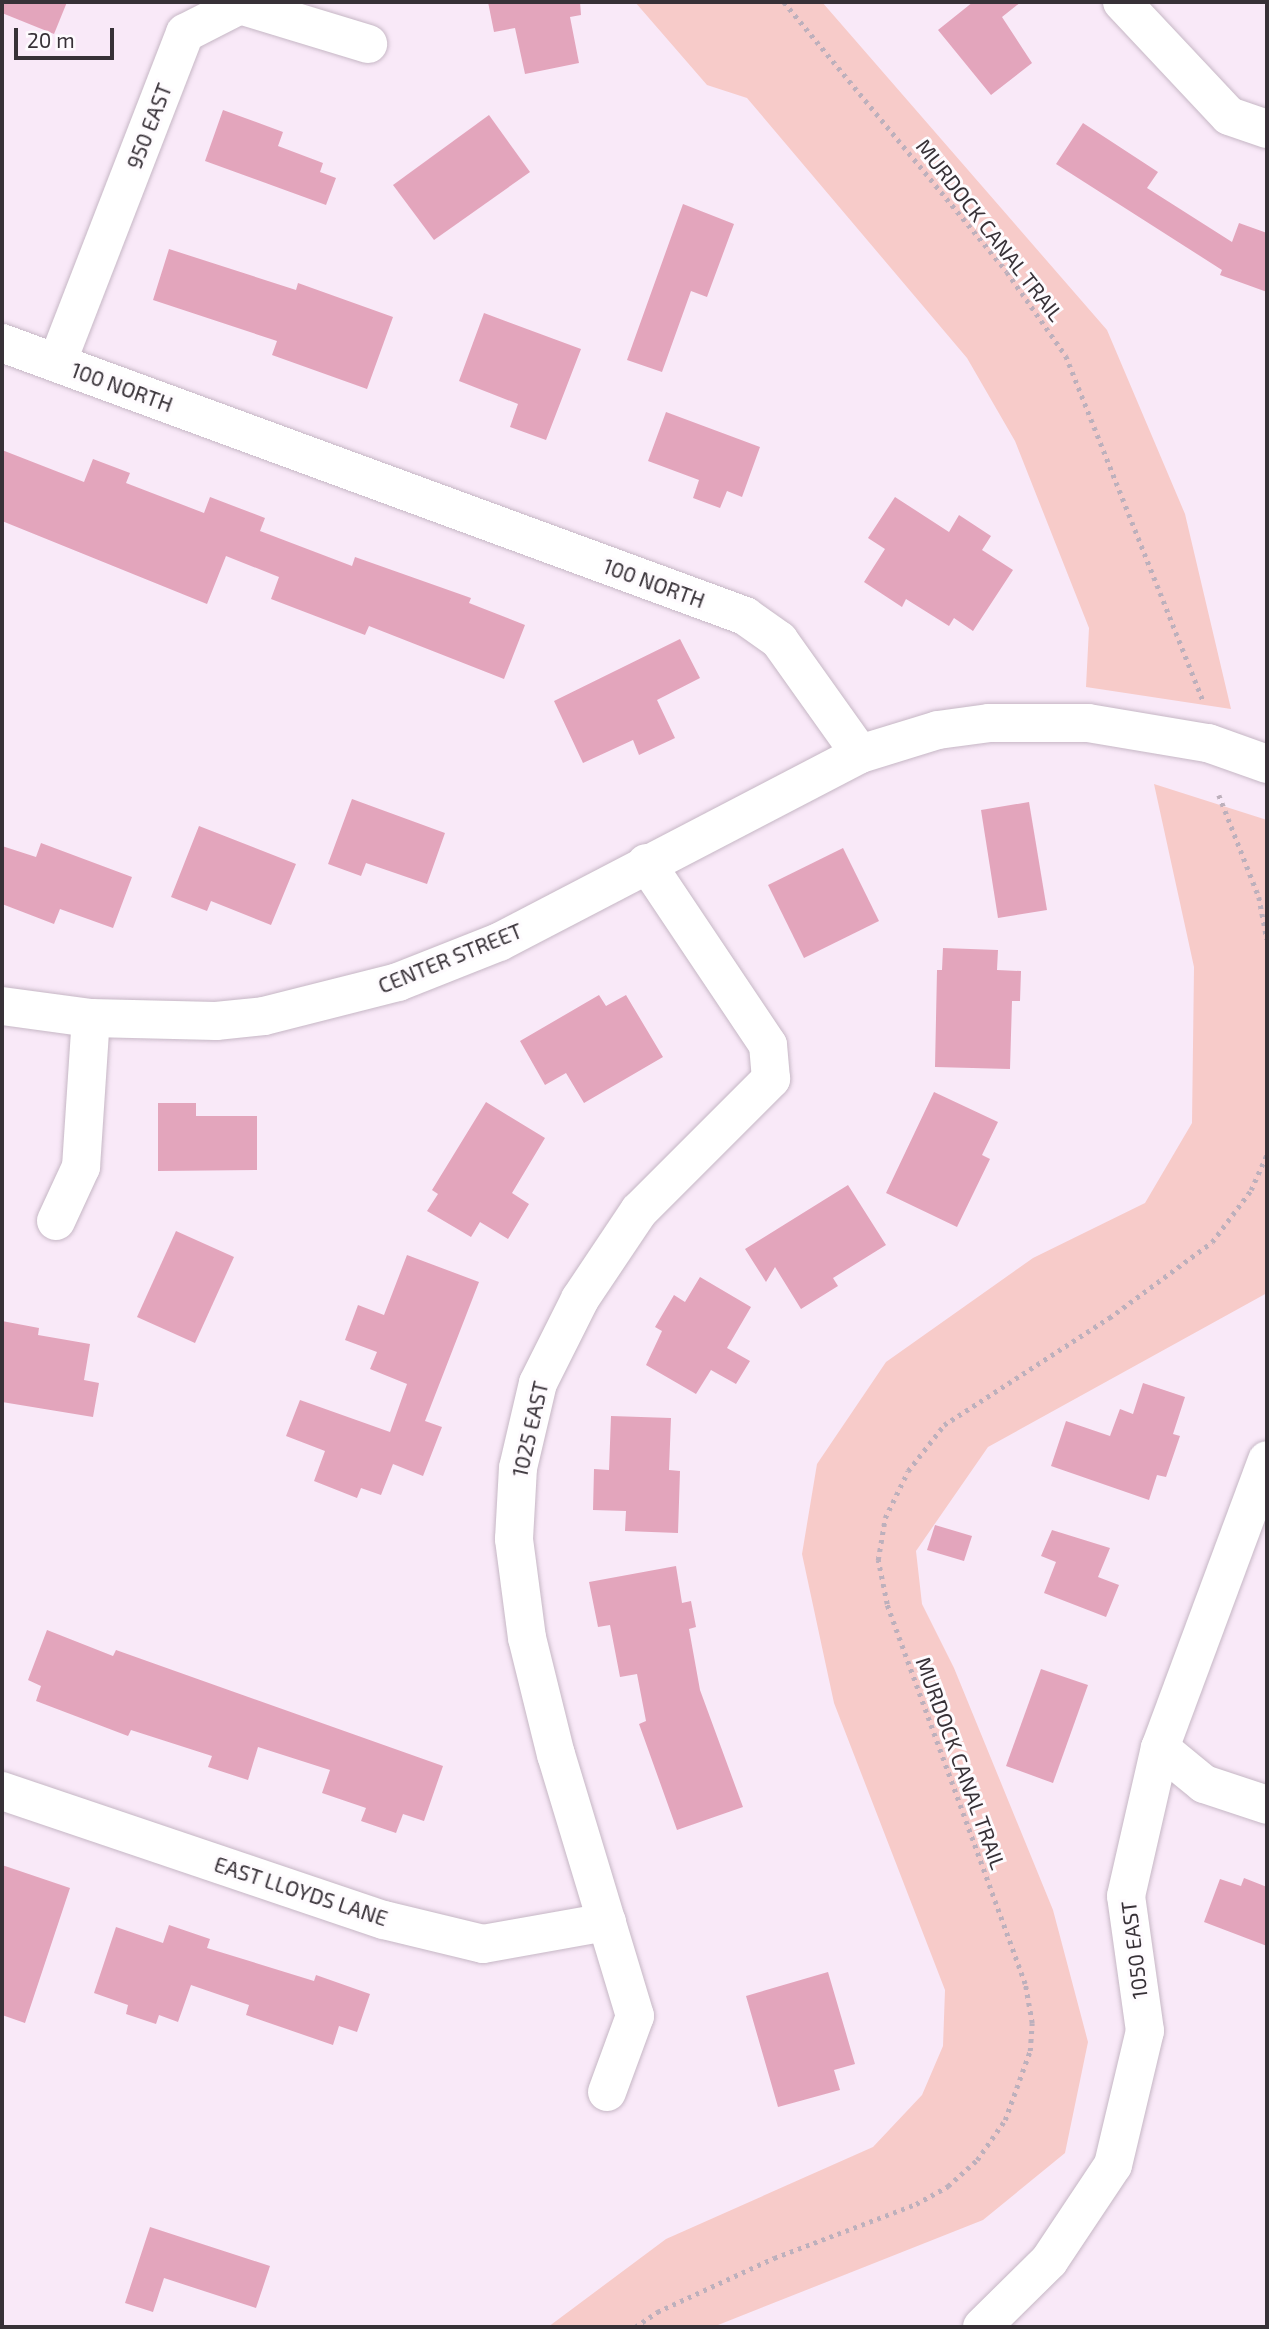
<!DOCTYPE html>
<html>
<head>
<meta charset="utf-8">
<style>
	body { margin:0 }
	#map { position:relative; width:1269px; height:2329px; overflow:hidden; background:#f9e9f8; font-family:"Exo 2",sans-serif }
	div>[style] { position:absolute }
	.green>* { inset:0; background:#f7cbc9 }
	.building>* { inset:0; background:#e3a5bc }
	.path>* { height:4.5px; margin-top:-2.25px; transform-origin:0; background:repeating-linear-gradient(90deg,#bdb0bc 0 3.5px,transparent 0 8.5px) }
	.roads { filter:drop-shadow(0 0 2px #c6b7c5) drop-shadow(0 0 2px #c6b7c5) }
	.minor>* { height:38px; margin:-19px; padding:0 19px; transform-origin:19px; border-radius:19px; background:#fff }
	span { translate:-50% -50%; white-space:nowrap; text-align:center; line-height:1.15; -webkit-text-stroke:6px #fefbfe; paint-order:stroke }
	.street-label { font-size:21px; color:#373137 }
	.frame { position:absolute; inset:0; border:4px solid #373137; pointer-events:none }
	.scale { position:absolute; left:14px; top:28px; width:100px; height:32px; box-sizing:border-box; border:4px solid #373137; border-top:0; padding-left:9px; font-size:21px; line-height:24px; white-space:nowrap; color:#373137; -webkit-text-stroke:5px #fefbfe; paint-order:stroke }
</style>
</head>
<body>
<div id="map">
	<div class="green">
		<i style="clip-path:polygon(635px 2px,822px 2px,1107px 330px,1185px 514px,1231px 709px,1086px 687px,1089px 628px,1015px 441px,967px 358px,747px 98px,707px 85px)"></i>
		<i style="clip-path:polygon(1154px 784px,1267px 820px,1267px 1293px,988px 1447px,916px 1551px,922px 1604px,954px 1668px,1053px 1910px,1088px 2042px,1065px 2153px,983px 2220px,713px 2327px,548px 2327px,666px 2239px,873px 2147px,922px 2095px,943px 2046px,945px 1990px,834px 1703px,802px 1554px,817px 1464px,886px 1362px,1033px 1258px,1145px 1203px,1192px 1123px,1194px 967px)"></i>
	</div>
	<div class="building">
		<i style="clip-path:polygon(2px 2px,67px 2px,54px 34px,2px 13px)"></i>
		<i style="clip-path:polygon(488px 2px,580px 2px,581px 15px,570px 17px,579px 63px,525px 74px,515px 28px,494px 32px)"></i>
		<i style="clip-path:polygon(973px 2px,1021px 2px,1002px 17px,1032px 63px,991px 95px,938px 30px)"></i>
		<i style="clip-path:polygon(223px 110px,283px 132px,278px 146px,323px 163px,320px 172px,336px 178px,326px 205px,205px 161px)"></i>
		<i style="clip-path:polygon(489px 115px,530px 172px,434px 240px,393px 185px)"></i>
		<i style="clip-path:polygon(1083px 123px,1158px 172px,1147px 188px,1232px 242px,1239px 223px,1267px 233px,1267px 292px,1220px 275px,1222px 270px,1056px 164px)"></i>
		<i style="clip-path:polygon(683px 204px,734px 224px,707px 297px,691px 291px,662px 372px,627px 360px)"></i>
		<i style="clip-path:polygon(169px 249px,296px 290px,298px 283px,393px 317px,367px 389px,272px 355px,277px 341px,153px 300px)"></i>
		<i style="clip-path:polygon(484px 313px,581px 349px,546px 440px,510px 427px,518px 404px,459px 381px)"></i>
		<i style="clip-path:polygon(666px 412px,760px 447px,742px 497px,727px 491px,720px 508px,693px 498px,699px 480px,648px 461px)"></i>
		<i style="clip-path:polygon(2px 450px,84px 482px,93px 459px,130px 473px,126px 483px,204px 513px,210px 497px,265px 518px,260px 531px,352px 566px,355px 557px,471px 598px,469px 603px,525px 625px,504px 679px,369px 626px,365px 635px,271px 599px,279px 577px,226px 556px,207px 604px,2px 521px)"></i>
		<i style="clip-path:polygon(895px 497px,949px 532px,959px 515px,991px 536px,982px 550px,1013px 570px,973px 631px,954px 618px,949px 626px,906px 599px,902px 607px,864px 582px,885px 549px,868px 538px)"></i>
		<i style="clip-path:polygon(680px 639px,700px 678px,657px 700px,675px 738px,639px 755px,633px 740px,583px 763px,554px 701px)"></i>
		<i style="clip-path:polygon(352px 799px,445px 833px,427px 884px,366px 863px,361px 876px,328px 864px)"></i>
		<i style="clip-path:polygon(1029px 802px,1047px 910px,998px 918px,981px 810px)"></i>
		<i style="clip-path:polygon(199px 826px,296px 864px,271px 925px,211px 901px,207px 911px,171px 897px)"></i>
		<i style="clip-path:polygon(41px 843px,132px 877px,113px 928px,60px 909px,54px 924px,2px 904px,2px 846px,36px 857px)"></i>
		<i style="clip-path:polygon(843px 848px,879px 921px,804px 958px,768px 885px)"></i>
		<i style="clip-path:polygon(943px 948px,998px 950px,997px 970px,1021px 971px,1020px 1001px,1012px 1001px,1010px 1069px,935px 1067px,937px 970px,942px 970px)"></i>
		<i style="clip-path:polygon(599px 995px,606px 1006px,626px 995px,663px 1057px,584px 1103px,566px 1073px,545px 1085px,520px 1041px)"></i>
		<i style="clip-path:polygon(934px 1092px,998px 1122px,982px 1155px,990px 1159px,957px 1227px,886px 1193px)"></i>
		<i style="clip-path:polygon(486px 1102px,545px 1138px,512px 1193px,529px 1204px,508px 1239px,480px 1222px,471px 1237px,427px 1211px,438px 1194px,432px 1190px)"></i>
		<i style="clip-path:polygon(158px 1103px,196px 1103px,196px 1116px,257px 1116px,257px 1170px,158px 1171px)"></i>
		<i style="clip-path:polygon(848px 1185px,886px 1245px,833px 1278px,838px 1286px,801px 1309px,775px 1267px,766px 1282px,745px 1249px)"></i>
		<i style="clip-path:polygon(176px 1231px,234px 1257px,195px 1343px,137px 1317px)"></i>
		<i style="clip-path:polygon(407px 1255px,479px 1282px,425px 1421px,442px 1427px,423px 1476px,393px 1464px,381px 1495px,361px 1488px,357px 1498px,314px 1481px,325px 1451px,286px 1436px,300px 1400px,390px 1432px,407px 1384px,370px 1369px,377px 1352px,345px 1340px,358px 1305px,384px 1315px)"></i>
		<i style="clip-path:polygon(700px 1277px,751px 1307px,727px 1348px,750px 1361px,736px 1384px,711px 1370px,696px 1394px,646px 1365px,662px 1331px,655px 1327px,674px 1295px,685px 1302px)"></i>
		<i style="clip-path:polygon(2px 1321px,39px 1328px,38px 1335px,90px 1344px,84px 1380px,99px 1383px,93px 1417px,2px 1402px)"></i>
		<i style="clip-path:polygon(1143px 1383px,1185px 1397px,1173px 1434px,1180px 1436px,1166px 1477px,1157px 1475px,1149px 1500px,1051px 1466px,1066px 1421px,1110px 1436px,1120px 1409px,1133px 1414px)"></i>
		<i style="clip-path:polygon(611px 1416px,671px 1418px,669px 1470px,680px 1471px,678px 1533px,625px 1531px,626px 1511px,593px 1510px,594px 1469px,609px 1470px)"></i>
		<i style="clip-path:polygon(935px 1525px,972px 1536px,964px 1561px,927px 1550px)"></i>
		<i style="clip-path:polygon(1052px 1530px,1110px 1548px,1098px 1577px,1119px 1585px,1106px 1617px,1044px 1593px,1056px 1562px,1041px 1556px)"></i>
		<i style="clip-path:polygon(676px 1566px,682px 1603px,691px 1601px,696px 1627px,689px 1629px,700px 1690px,743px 1807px,677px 1830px,639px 1724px,646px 1721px,637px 1674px,620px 1677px,610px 1625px,598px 1627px,589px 1582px)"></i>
		<i style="clip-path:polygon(47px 1630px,113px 1656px,116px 1650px,443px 1766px,424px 1821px,403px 1814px,396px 1833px,361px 1821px,366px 1808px,322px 1793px,330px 1770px,258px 1747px,248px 1780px,208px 1767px,212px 1756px,131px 1730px,128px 1736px,36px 1701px,41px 1686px,28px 1680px)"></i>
		<i style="clip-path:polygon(1041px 1669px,1088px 1685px,1053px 1783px,1006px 1766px)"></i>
		<i style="clip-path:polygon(2px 1865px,70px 1888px,25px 2023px,2px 2015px)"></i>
		<i style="clip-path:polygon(1244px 1878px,1267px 1887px,1267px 1946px,1204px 1922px,1220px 1879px,1241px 1886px)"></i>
		<i style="clip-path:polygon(169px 1925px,210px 1939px,207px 1948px,314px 1981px,316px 1975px,370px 1994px,357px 2032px,339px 2026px,333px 2045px,246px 2015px,249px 2005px,191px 1985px,178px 2022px,159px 2015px,156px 2024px,126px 2014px,128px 2005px,94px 1993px,116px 1927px,163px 1943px)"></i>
		<i style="clip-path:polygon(828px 1972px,855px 2064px,834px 2070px,840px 2090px,778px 2107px,746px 1996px)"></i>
		<i style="clip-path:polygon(150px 2227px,270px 2266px,256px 2308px,164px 2278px,153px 2312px,125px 2303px)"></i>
	</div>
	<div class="path">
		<i style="left:784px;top:2px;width:350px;rotate:50.4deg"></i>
		<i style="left:1007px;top:272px;width:103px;rotate:54.9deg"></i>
		<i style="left:1066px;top:356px;width:371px;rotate:68.3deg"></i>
		<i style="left:1219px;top:795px;width:110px;rotate:68.6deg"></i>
		<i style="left:1259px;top:897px;width:43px;rotate:79.2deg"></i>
		<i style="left:635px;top:2327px;width:27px;rotate:-34deg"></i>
		<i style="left:657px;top:2312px;width:129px;rotate:-24.8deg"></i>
		<i style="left:774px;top:2258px;width:152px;rotate:-20.8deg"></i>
		<i style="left:916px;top:2204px;width:37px;rotate:-29deg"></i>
		<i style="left:948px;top:2186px;width:39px;rotate:-42deg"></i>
		<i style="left:977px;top:2160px;width:49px;rotate:-55deg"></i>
		<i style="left:1005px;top:2120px;width:73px;rotate:-70.1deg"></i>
		<i style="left:1030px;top:2051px;width:28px;rotate:-86deg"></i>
		<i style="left:1032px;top:2023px;width:40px;rotate:-100deg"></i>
		<i style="left:1025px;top:1984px;width:404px;rotate:-110deg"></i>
		<i style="left:887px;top:1604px;width:45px;rotate:-101.6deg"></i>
		<i style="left:878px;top:1560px;width:43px;rotate:-80.5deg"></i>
		<i style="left:885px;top:1518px;width:52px;rotate:-63.9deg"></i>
		<i style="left:908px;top:1471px;width:58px;rotate:-52deg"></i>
		<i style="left:944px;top:1425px;width:197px;rotate:-33deg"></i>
		<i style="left:1109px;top:1318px;width:128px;rotate:-36.4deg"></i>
		<i style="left:1212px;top:1242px;width:65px;rotate:-53.1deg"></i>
		<i style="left:1251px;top:1190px;width:39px;rotate:-66deg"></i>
	</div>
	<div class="roads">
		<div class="minor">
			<i style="left:1122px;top:2px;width:156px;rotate:46.8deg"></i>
			<i style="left:1229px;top:116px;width:40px;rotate:18.9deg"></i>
			<i style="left:2px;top:343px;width:792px;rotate:20.17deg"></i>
			<i style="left:745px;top:616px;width:42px;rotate:35.2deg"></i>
			<i style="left:779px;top:640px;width:140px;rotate:54.6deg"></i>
			<i style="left:57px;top:363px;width:354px;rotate:-68.8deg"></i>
			<i style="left:185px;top:33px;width:62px;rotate:-27deg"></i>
			<i style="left:240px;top:5px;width:134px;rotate:16.9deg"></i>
			<i style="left:2px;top:1006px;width:90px;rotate:7.7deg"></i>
			<i style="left:91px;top:1018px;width:125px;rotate:1.4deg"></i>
			<i style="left:216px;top:1021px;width:48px;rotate:-5.9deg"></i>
			<i style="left:264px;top:1016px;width:138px;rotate:-14.2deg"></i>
			<i style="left:398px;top:982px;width:109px;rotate:-21.6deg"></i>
			<i style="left:499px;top:942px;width:407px;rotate:-27.5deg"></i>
			<i style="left:860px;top:754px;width:82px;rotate:-17.1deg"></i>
			<i style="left:938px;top:730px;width:51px;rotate:-7.8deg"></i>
			<i style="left:989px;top:723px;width:99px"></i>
			<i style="left:1088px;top:723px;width:122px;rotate:9.5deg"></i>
			<i style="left:1208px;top:743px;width:63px;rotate:19.6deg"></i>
			<i style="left:56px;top:1221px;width:60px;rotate:-65.2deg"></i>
			<i style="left:81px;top:1167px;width:149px;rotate:-86.2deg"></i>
			<i style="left:1160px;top:1748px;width:57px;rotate:39.3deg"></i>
			<i style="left:1204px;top:1784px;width:66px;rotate:18.4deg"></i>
			<i style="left:2px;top:1791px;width:403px;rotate:18.7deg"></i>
			<i style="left:384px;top:1920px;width:102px;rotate:13.6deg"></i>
			<i style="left:483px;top:1944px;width:126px;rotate:-10.1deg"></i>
			<i style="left:607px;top:2092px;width:81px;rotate:-69.8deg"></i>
			<i style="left:635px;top:2016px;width:273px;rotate:-106.8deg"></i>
			<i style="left:556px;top:1755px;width:121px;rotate:-103.9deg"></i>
			<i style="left:527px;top:1638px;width:100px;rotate:-97.5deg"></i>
			<i style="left:514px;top:1539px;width:71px;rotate:-86.8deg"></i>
			<i style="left:518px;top:1468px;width:87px;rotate:-76.8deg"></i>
			<i style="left:538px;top:1383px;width:94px;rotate:-63.4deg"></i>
			<i style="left:580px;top:1299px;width:106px;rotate:-56.2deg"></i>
			<i style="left:639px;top:1211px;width:187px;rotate:-45deg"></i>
			<i style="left:771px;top:1079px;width:34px;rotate:-95deg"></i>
			<i style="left:768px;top:1045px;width:219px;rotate:-123.8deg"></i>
			<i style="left:982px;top:2327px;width:94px;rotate:-44.6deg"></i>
			<i style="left:1049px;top:2261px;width:115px;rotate:-56.3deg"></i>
			<i style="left:1113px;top:2165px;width:138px;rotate:-76.6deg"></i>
			<i style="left:1145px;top:2031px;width:136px;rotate:-98deg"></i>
			<i style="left:1126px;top:1896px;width:152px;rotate:-77.1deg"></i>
			<i style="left:1160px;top:1748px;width:307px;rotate:-69.6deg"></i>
		</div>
	</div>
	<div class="street-label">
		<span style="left:149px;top:126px;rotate:-69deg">950 EAST</span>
		<span style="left:990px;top:230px;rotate:52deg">MURDOCK CANAL TRAIL</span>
		<span style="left:122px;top:387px;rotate:20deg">100 NORTH</span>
		<span style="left:654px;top:583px;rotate:20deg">100 NORTH</span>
		<span style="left:450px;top:958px;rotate:-22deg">CENTER STREET</span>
		<span style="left:530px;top:1429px;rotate:-77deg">1025 EAST</span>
		<span style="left:961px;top:1763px;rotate:70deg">MURDOCK CANAL TRAIL</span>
		<span style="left:301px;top:1891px;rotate:18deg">EAST LLOYDS LANE</span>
		<span style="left:1134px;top:1950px;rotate:-97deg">1050 EAST</span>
	</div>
	<div class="frame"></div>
	<div class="scale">20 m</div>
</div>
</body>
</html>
